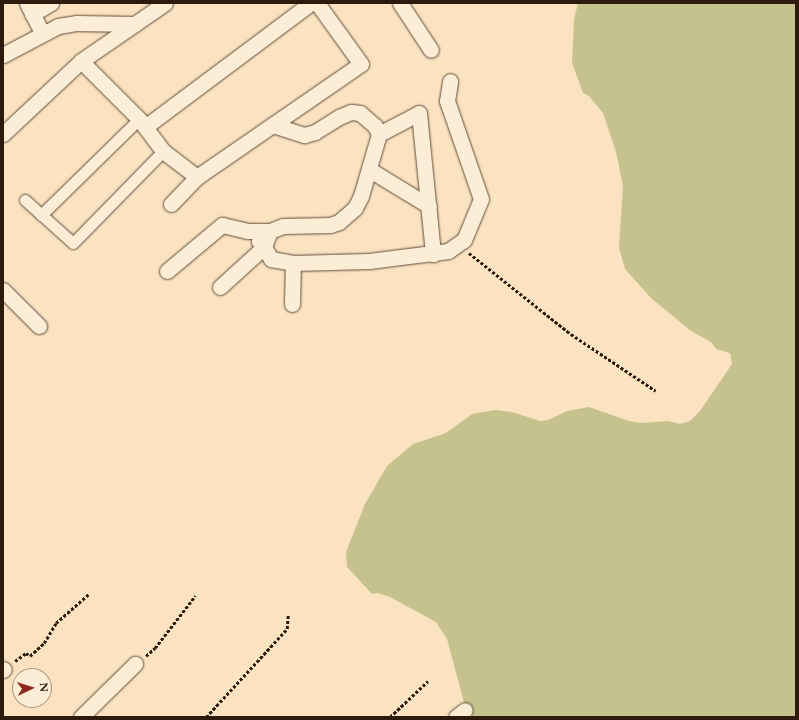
<!DOCTYPE html>
<html>
<head>
<meta charset="utf-8">
<style>
	body { margin:0 }
	#map { position:relative; width:799px; height:720px; overflow:hidden; background:#fbe3c1; font-family:Cardo,serif }
	div>[style] { position:absolute }
	.green>* { inset:0; background:#c5c28e }
	.path>* { height:2.5px; margin-top:-1.25px; transform-origin:0; background:repeating-linear-gradient(90deg,#2c1b0d 0 3px,transparent 0 5px) }
	.roads { filter:drop-shadow(0 0 1px #604d3a) drop-shadow(0 0 1px #604d3a) }
	.pedestrian>* { height:11px; margin:-5.5px; padding:0 5.5px; transform-origin:5.5px; border-radius:5.5px; background:#fcedd7 }
	.minor>* { height:15px; margin:-7.5px; padding:0 7.5px; transform-origin:7.5px; border-radius:7.5px; background:#fcedd7 }
	span { translate:-50% -50%; white-space:nowrap; text-align:center; line-height:1.15; -webkit-text-stroke:3px #fcedd7; paint-order:stroke }
	.frame { position:absolute; inset:0; border:4px solid #2c1b0d; pointer-events:none }
	.north { position:absolute; left:12px; top:668px; width:40px; height:40px; box-sizing:border-box; background:#fcedd7; border:1px solid #a99986; border-radius:50%; rotate:86deg; font-size:11px; font-weight:700; line-height:16px; text-align:center; color:#2c1b0d }
	.north::after { content:''; display:block; margin:auto; width:14px; height:18px; background:#8f2418; clip-path:polygon(50% 0,100% 100%,50% 72%,0 100%) }
</style>
</head>
<body>
<div id="map">
	<div class="green">
		<i style="clip-path:polygon(578px 3px,796px 3px,796px 717px,474px 717px,465px 706px,447px 639px,436px 622px,390px 597px,378px 593px,372px 594px,347px 567px,346px 552px,365px 504px,387px 466px,413px 444px,446px 433px,472px 414px,495px 410px,512px 412px,540px 421px,548px 420px,567px 411px,589px 407px,629px 421px,641px 423px,668px 421px,680px 424px,690px 421px,700px 411px,732px 364px,730px 353px,716px 349px,711px 342px,691px 331px,651px 298px,625px 269px,619px 248px,623px 186px,616px 152px,603px 113px,589px 96px,583px 93px,572px 63px,574px 19px)"></i>
	</div>
	<div class="path">
		<i style="left:469px;top:253px;width:130px;rotate:38.5deg"></i>
		<i style="left:571px;top:334px;width:102px;rotate:33.8deg"></i>
		<i style="left:146px;top:656px;width:12px;rotate:-42deg"></i>
		<i style="left:155px;top:648px;width:66px;rotate:-52.4deg"></i>
		<i style="left:15px;top:661px;width:14px;rotate:-36deg"></i>
		<i style="left:26px;top:653px;width:5px;rotate:37deg"></i>
		<i style="left:30px;top:656px;width:19px;rotate:-43deg"></i>
		<i style="left:44px;top:643px;width:23px;rotate:-59deg"></i>
		<i style="left:56px;top:623px;width:45px;rotate:-41.4deg"></i>
		<i style="left:206px;top:717px;width:120px;rotate:-47.4deg"></i>
		<i style="left:287px;top:629px;width:14px;rotate:-86deg"></i>
		<i style="left:390px;top:717px;width:52px;rotate:-43.5deg"></i>
	</div>
	<div class="roads">
		<div class="pedestrian">
			<i style="left:25px;top:200px;width:64px;rotate:41.9deg"></i>
			<i style="left:73px;top:243px;width:129px;rotate:-45.6deg"></i>
			<i style="left:41px;top:215px;width:137px;rotate:-44.4deg"></i>
		</div>
		<div class="minor">
			<i style="left:27px;top:3px;width:34px;rotate:63deg"></i>
			<i style="left:400px;top:3px;width:56px;rotate:56.6deg"></i>
			<i style="left:32px;top:14px;width:22px;rotate:-30deg"></i>
			<i style="left:3px;top:55px;width:62px;rotate:-27.8deg"></i>
			<i style="left:58px;top:26px;width:18px;rotate:-9deg"></i>
			<i style="left:76px;top:23px;width:59px;rotate:1deg"></i>
			<i style="left:81px;top:61px;width:82px;rotate:45deg"></i>
			<i style="left:139px;top:119px;width:40px;rotate:53deg"></i>
			<i style="left:163px;top:151px;width:43px;rotate:37.4deg"></i>
			<i style="left:273px;top:125px;width:33px;rotate:18deg"></i>
			<i style="left:304px;top:135px;width:11px;rotate:-15deg"></i>
			<i style="left:315px;top:132px;width:28px;rotate:-32deg"></i>
			<i style="left:339px;top:117px;width:13px;rotate:-23deg"></i>
			<i style="left:351px;top:112px;width:9px;rotate:6deg"></i>
			<i style="left:360px;top:113px;width:20px;rotate:41deg"></i>
			<i style="left:375px;top:126px;width:9px;rotate:63deg"></i>
			<i style="left:379px;top:134px;width:65px;rotate:106.2deg"></i>
			<i style="left:361px;top:196px;width:13px;rotate:117deg"></i>
			<i style="left:355px;top:208px;width:21px;rotate:139deg"></i>
			<i style="left:339px;top:222px;width:9px;rotate:162deg"></i>
			<i style="left:330px;top:225px;width:47px;rotate:178.8deg"></i>
			<i style="left:283px;top:226px;width:14px;rotate:159deg"></i>
			<i style="left:270px;top:231px;width:17px;rotate:111deg"></i>
			<i style="left:264px;top:247px;width:14px;rotate:60deg"></i>
			<i style="left:271px;top:259px;width:22px;rotate:10deg"></i>
			<i style="left:293px;top:263px;width:76px;rotate:-1.5deg"></i>
			<i style="left:369px;top:261px;width:80px;rotate:-7.2deg"></i>
			<i style="left:448px;top:251px;width:19px;rotate:-35deg"></i>
			<i style="left:464px;top:240px;width:44px;rotate:-67.5deg"></i>
			<i style="left:481px;top:199px;width:104px;rotate:-109.1deg"></i>
			<i style="left:447px;top:101px;width:20px;rotate:-81deg"></i>
			<i style="left:145px;top:127px;width:207px;rotate:-36.8deg"></i>
			<i style="left:3px;top:134px;width:107px;rotate:-43.1deg"></i>
			<i style="left:81px;top:61px;width:102px;rotate:-34.6deg"></i>
			<i style="left:379px;top:134px;width:45px;rotate:-27.7deg"></i>
			<i style="left:419px;top:113px;width:142px;rotate:84.3deg"></i>
			<i style="left:370px;top:170px;width:69px;rotate:31.4deg"></i>
			<i style="left:171px;top:204px;width:37px;rotate:-46deg"></i>
			<i style="left:197px;top:177px;width:199px;rotate:-34.6deg"></i>
			<i style="left:361px;top:64px;width:75px;rotate:-125.8deg"></i>
			<i style="left:167px;top:271px;width:72px;rotate:-39.9deg"></i>
			<i style="left:222px;top:225px;width:27px;rotate:13deg"></i>
			<i style="left:248px;top:231px;width:22px"></i>
			<i style="left:220px;top:287px;width:59px;rotate:-42.3deg"></i>
			<i style="left:264px;top:247px;width:8px;rotate:-130deg"></i>
			<i style="left:3px;top:290px;width:51px;rotate:45deg"></i>
			<i style="left:292px;top:304px;width:41px;rotate:-88.6deg"></i>
			<i style="left:3px;top:670px;width:1px;rotate:-45deg"></i>
			<i style="left:81px;top:717px;width:76px;rotate:-44.5deg"></i>
			<i style="left:456px;top:717px;width:11px;rotate:-38deg"></i>
		</div>
	</div>
	<div class="frame"></div>
	<div class="north">N</div>
</div>
</body>
</html>
